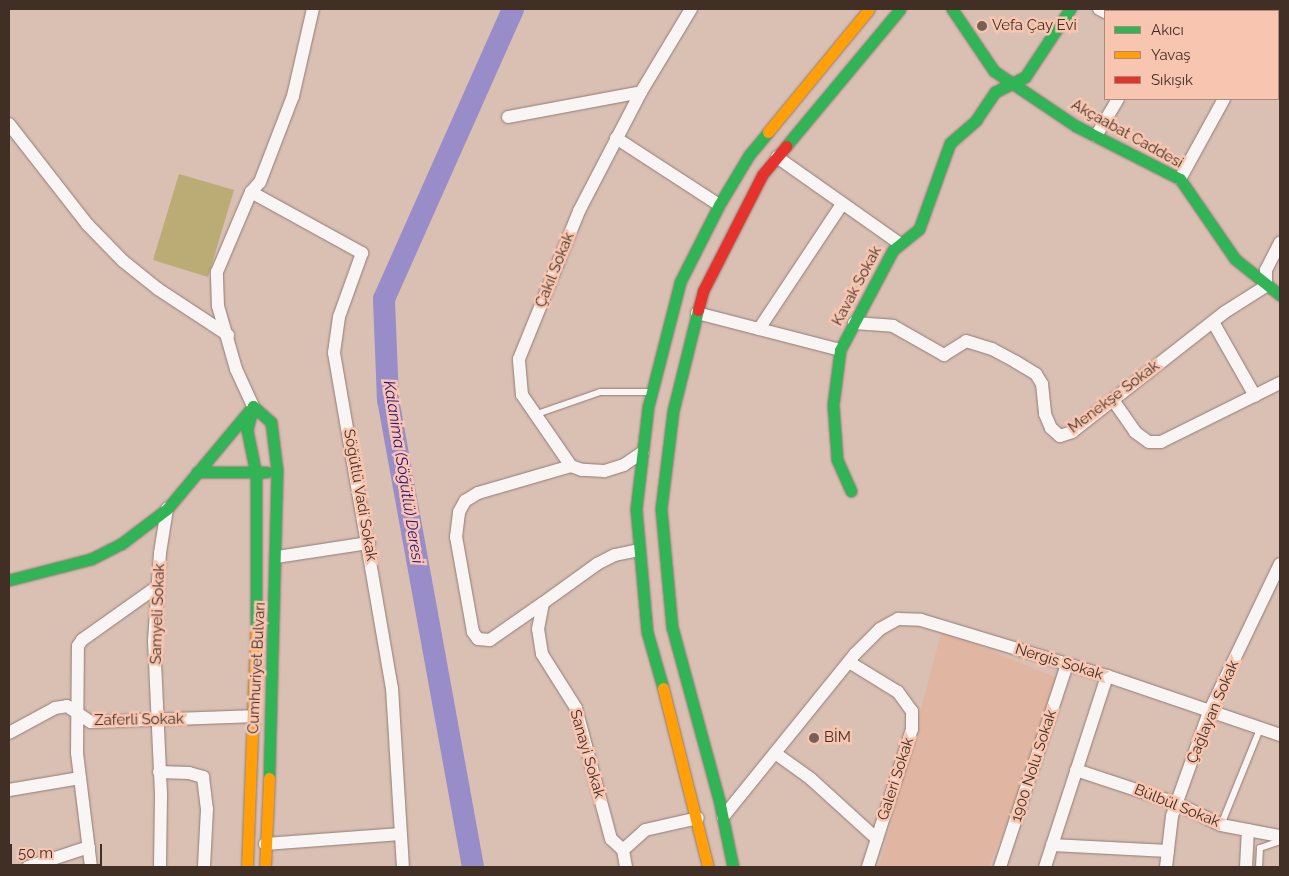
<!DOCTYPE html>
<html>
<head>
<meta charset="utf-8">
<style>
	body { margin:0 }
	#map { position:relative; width:1289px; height:876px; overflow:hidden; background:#dabfb3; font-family:Raleway,sans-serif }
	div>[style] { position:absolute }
	.built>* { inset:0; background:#e0b5a1 }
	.green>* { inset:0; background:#bbab74 }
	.river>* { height:22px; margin:-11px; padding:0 11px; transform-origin:11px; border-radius:11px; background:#998dc9 }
	.roads { filter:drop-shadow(0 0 1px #907c73) drop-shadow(0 0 1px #907c73) }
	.lane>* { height:6px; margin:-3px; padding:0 3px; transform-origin:3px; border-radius:3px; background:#f9f5f4 }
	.street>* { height:12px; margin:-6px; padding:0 6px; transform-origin:6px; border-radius:6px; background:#f9f5f4 }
	.fast>* { height:11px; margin:-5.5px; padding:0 5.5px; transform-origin:5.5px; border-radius:5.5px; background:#30b455 }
	.slow>* { height:11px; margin:-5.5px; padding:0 5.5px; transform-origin:5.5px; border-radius:5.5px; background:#ff9f0a }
	.jam>* { height:11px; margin:-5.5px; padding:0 5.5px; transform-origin:5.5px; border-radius:5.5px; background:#e5322d }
	.dots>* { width:14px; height:14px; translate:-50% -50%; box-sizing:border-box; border:2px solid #f8c6b0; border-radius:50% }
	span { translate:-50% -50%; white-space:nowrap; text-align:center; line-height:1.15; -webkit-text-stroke:5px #f8c6b0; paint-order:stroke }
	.poi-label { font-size:15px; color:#412e25 }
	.left { translate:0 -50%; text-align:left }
	.street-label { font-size:15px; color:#412e25 }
	.water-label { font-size:16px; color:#300f80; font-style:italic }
	.frame { position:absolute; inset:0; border:10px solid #412e25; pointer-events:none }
	.legend { position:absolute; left:1104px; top:10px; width:175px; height:90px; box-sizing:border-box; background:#f8c6b0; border:1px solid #af8978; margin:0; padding:6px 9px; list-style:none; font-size:15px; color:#412e25 }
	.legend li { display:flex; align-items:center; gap:10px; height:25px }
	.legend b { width:25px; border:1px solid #af8978 }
	.scale { position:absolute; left:10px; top:844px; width:92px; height:22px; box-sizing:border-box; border:2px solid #412e25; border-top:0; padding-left:6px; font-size:15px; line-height:18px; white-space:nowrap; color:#412e25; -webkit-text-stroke:4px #f8c6b0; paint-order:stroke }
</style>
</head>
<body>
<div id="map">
	<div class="built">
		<i style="clip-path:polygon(942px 630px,1064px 681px,989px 867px,879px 867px)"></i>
	</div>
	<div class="green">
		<i style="clip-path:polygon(179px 174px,234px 190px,208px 277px,153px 260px)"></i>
	</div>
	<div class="river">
		<i style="left:473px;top:867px;width:475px;rotate:-100.3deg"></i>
		<i style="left:388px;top:400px;width:101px;rotate:-92.3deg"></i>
		<i style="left:384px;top:299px;width:317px;rotate:-66deg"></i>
	</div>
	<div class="roads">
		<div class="lane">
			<i style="left:537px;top:414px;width:67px;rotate:-19.2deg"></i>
			<i style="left:600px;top:392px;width:52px"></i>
			<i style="left:1221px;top:825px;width:104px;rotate:-67.9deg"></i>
			<i style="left:1259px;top:867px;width:19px;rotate:-87deg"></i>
			<i style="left:1260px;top:848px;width:21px;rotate:-19deg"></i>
		</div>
		<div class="street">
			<i style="left:1099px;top:9px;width:7px;rotate:27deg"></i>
			<i style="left:1171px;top:11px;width:3px;rotate:-45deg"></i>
			<i style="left:1278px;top:23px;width:4px;rotate:-56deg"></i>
			<i style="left:508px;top:117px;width:135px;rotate:-10.6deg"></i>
			<i style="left:9px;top:124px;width:127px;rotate:52deg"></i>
			<i style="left:87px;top:224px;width:52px;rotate:45.8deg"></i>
			<i style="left:123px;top:261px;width:45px;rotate:38.7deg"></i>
			<i style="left:158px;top:289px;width:84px;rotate:33.3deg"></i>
			<i style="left:1096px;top:136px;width:43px;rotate:-59.3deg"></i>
			<i style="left:616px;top:138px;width:123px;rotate:33deg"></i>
			<i style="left:777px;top:157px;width:149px;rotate:35.2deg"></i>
			<i style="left:1180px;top:179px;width:91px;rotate:-61.2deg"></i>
			<i style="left:251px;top:192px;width:127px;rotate:28.8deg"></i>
			<i style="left:362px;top:253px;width:68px;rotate:109.8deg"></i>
			<i style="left:339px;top:317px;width:36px;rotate:98deg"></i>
			<i style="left:334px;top:353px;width:340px;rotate:80.2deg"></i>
			<i style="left:392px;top:688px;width:179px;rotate:86.5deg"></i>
			<i style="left:697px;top:313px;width:148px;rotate:14.5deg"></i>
			<i style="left:1213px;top:322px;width:85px;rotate:60.4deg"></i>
			<i style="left:854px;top:323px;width:39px;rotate:4deg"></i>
			<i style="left:893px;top:326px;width:59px;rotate:29.6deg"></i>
			<i style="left:944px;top:355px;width:26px;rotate:-32deg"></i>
			<i style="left:966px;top:341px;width:27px;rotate:17deg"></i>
			<i style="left:992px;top:349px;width:27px;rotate:28deg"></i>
			<i style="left:1016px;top:362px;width:23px;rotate:31deg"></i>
			<i style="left:1036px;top:374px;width:12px;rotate:59deg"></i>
			<i style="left:1042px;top:384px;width:30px;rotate:84deg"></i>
			<i style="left:1045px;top:414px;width:15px;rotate:67deg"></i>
			<i style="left:1051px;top:428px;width:12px;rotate:42deg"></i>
			<i style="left:1060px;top:436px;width:13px;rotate:-18deg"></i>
			<i style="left:1072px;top:432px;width:194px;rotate:-38.1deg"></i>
			<i style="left:1225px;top:312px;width:49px;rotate:-32.4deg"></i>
			<i style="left:1266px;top:286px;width:16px;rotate:-90deg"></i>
			<i style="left:1266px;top:270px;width:31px;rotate:-63deg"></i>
			<i style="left:759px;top:329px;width:150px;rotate:-56.4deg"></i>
			<i style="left:1113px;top:400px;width:39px;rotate:55deg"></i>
			<i style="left:1135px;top:432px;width:17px;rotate:36deg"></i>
			<i style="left:1149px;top:442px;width:12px"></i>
			<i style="left:1161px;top:442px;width:133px;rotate:-26.4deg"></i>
			<i style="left:253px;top:406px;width:41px;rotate:-114.7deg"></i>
			<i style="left:236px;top:369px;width:66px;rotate:-105.9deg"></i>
			<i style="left:218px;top:306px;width:34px;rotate:-92deg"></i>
			<i style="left:217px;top:272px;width:87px;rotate:-67deg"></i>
			<i style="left:251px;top:192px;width:13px;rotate:-48deg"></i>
			<i style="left:260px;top:182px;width:92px;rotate:-69deg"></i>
			<i style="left:293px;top:96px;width:89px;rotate:-77.1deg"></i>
			<i style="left:643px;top:452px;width:23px;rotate:146deg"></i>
			<i style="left:624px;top:465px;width:21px;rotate:163deg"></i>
			<i style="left:604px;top:471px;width:22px;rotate:-177deg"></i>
			<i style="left:582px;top:470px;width:12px;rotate:-160deg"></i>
			<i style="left:571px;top:466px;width:86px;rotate:-124.6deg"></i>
			<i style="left:522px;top:395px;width:36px;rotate:-95deg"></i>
			<i style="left:519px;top:359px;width:160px;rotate:-67.9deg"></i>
			<i style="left:579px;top:211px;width:134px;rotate:-62.5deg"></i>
			<i style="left:641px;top:92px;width:97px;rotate:-58.9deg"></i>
			<i style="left:277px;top:557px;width:93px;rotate:-8.7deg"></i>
			<i style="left:543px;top:603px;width:65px;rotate:145.1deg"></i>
			<i style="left:490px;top:640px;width:12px;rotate:-175deg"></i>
			<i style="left:478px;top:639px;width:9px;rotate:-126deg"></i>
			<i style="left:473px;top:632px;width:97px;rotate:-100.1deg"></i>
			<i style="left:456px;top:537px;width:25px;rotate:-83deg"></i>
			<i style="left:459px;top:512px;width:13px;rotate:-61deg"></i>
			<i style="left:465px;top:501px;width:15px;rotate:-32deg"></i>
			<i style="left:478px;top:493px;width:97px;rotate:-16.2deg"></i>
			<i style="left:849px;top:662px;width:57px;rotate:31.5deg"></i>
			<i style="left:898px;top:692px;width:24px;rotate:54deg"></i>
			<i style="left:912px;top:711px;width:18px;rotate:90deg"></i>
			<i style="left:912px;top:729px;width:145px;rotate:107.7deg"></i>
			<i style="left:9px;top:733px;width:52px;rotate:-28.5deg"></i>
			<i style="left:55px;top:708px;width:12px;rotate:-9deg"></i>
			<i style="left:67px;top:706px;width:29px;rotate:34deg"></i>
			<i style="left:91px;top:722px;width:160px;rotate:-2.1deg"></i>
			<i style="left:775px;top:753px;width:44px;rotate:35.8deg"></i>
			<i style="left:811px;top:779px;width:89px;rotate:42.3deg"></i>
			<i style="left:1076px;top:770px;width:105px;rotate:18.3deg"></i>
			<i style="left:1176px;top:803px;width:50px;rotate:26.1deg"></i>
			<i style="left:1221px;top:825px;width:60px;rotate:10.6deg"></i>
			<i style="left:159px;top:772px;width:30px;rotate:2deg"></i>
			<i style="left:189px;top:773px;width:15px;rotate:16deg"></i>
			<i style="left:203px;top:777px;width:32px;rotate:83deg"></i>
			<i style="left:207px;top:809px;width:58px;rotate:93deg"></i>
			<i style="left:9px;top:790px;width:72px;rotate:-9.6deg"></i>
			<i style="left:723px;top:817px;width:210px;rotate:-51deg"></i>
			<i style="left:855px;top:654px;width:35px;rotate:-45deg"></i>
			<i style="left:880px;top:629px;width:21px;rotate:-29deg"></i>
			<i style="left:898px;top:619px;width:23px;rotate:2deg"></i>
			<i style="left:921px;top:620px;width:194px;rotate:16.8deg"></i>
			<i style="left:1107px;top:676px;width:183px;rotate:18.8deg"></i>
			<i style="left:265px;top:844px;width:136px;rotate:-4.2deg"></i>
			<i style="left:1052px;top:845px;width:116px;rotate:3deg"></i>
			<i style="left:623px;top:850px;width:30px;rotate:-42deg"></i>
			<i style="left:645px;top:830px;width:54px;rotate:-12.8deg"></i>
			<i style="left:28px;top:867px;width:64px;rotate:-18.2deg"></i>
			<i style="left:91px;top:867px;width:115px;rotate:-97deg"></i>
			<i style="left:77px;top:753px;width:107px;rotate:-89.5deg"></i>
			<i style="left:78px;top:646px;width:7px;rotate:-56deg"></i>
			<i style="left:82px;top:640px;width:93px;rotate:-35.4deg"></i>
			<i style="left:160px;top:867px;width:73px;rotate:-89.2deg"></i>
			<i style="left:161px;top:794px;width:153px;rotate:-92.6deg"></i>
			<i style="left:154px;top:641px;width:88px;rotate:-86.1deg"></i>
			<i style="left:160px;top:553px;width:45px;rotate:-81deg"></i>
			<i style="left:626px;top:867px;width:17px;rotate:-100deg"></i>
			<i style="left:623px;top:850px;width:16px;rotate:-137deg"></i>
			<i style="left:611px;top:839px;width:136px;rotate:-105deg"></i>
			<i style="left:576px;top:708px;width:64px;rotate:-122.2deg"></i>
			<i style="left:542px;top:654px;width:25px;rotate:-99deg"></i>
			<i style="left:538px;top:629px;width:26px;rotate:-79deg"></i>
			<i style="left:543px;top:603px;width:67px;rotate:-35.8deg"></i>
			<i style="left:597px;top:564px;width:20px;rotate:-27deg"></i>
			<i style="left:615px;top:555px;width:24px;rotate:-12deg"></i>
			<i style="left:1000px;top:867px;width:214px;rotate:-71.7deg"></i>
			<i style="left:1045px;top:867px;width:201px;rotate:-72deg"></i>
			<i style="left:1166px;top:867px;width:51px;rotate:-83.3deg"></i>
			<i style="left:1172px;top:816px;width:110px;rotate:-70.4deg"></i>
			<i style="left:1209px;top:712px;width:164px;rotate:-64.4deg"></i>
			<i style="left:1246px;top:867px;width:37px;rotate:-87deg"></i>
		</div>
		<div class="fast">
			<i style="left:952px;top:9px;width:75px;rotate:55.9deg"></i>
			<i style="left:994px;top:71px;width:99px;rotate:33.9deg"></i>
			<i style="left:1076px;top:126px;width:117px;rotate:27deg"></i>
			<i style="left:1180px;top:179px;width:97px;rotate:55.5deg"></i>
			<i style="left:1235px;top:259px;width:58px;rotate:38.7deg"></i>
			<i style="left:786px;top:146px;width:178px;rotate:-50.2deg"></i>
			<i style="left:698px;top:310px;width:104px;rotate:103.9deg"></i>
			<i style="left:673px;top:411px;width:99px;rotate:97deg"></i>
			<i style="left:661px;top:509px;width:119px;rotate:84.7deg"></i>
			<i style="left:672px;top:627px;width:179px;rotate:74.8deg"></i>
			<i style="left:719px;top:800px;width:68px;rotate:78.2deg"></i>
			<i style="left:253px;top:406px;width:24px;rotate:42deg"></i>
			<i style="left:271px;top:422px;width:48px;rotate:82.9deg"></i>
			<i style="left:277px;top:470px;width:308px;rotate:91.5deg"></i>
			<i style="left:253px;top:406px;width:25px;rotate:104deg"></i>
			<i style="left:247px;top:430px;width:45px;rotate:78.4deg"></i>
			<i style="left:256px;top:474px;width:157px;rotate:90deg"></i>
			<i style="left:197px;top:472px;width:69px"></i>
			<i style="left:851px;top:491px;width:35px;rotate:-114deg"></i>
			<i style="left:837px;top:459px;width:54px;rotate:-94.2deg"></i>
			<i style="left:833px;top:405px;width:55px;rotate:-82.7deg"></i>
			<i style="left:840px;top:350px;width:113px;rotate:-62.1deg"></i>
			<i style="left:893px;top:250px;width:33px;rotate:-39deg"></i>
			<i style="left:919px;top:229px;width:91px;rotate:-70.2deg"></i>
			<i style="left:950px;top:143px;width:35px;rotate:-41deg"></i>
			<i style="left:976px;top:120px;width:34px;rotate:-56deg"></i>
			<i style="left:995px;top:92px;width:34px;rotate:-27deg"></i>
			<i style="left:1025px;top:77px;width:82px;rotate:-56.5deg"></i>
			<i style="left:9px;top:580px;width:85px;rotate:-14.4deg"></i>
			<i style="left:91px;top:559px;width:34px;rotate:-27deg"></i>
			<i style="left:121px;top:544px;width:58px;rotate:-37.3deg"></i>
			<i style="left:167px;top:509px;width:128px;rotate:-50.1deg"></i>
			<i style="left:663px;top:688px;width:58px;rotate:-105.9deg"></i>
			<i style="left:647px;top:632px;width:123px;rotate:-95.1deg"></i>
			<i style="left:636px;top:509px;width:103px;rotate:-83.3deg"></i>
			<i style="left:648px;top:407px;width:129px;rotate:-75.6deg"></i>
			<i style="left:680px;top:282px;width:86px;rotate:-63.1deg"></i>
			<i style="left:719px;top:205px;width:58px;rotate:-59deg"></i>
			<i style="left:749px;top:155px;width:30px;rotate:-50deg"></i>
		</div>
		<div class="slow">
			<i style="left:768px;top:132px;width:159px;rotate:-50.6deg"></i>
			<i style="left:663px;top:688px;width:185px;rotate:75.9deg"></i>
			<i style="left:247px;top:867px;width:236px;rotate:-87.8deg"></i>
			<i style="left:265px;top:867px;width:89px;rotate:-87.4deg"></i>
		</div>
		<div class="jam">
			<i style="left:698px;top:310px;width:20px;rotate:-75deg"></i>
			<i style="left:703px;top:291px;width:130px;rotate:-63deg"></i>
			<i style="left:762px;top:175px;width:38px;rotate:-50deg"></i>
		</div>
	</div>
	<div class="dots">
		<i style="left:982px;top:26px;background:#776157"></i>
		<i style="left:814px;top:738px;background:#776157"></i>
	</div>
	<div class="poi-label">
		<span class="left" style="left:992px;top:26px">Vefa Çay Evi</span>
		<span class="left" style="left:824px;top:738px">BİM</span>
	</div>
	<div class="street-label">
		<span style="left:1127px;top:134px;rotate:29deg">Akçaabat Caddesi</span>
		<span style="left:555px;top:270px;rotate:-68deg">Çakıl Sokak</span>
		<span style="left:857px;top:286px;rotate:-62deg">Kavak Sokak</span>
		<span style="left:1114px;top:397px;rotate:-37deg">Menekşe Sokak</span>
		<span style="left:360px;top:495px;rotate:80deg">Söğütlü Vadi Sokak</span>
		<span style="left:158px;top:614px;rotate:-88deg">Samyeli Sokak</span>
		<span style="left:1059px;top:662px;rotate:17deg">Nergis Sokak</span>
		<span style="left:257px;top:668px;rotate:-87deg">Cumhuriyet Bulvarı</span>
		<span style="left:1213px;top:712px;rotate:-67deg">Çağlayan Sokak</span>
		<span style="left:139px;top:720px;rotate:-1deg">Zaferli Sokak</span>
		<span style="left:587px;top:754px;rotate:74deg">Sanayi Sokak</span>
		<span style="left:1034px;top:766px;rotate:-72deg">1900 Nolu Sokak</span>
		<span style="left:896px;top:779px;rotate:-72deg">Galeri Sokak</span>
		<span style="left:1177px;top:806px;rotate:22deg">Bülbül Sokak</span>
	</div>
	<div class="water-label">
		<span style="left:403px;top:472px;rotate:81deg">Kalanima (Söğütlü) Deresi</span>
	</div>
	<div class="frame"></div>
	<ul class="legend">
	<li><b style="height:6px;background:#30b455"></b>Akıcı</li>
	<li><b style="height:6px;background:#ff9f0a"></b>Yavaş</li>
	<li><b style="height:6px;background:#e5322d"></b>Sıkışık</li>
	</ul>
	<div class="scale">50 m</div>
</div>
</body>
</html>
